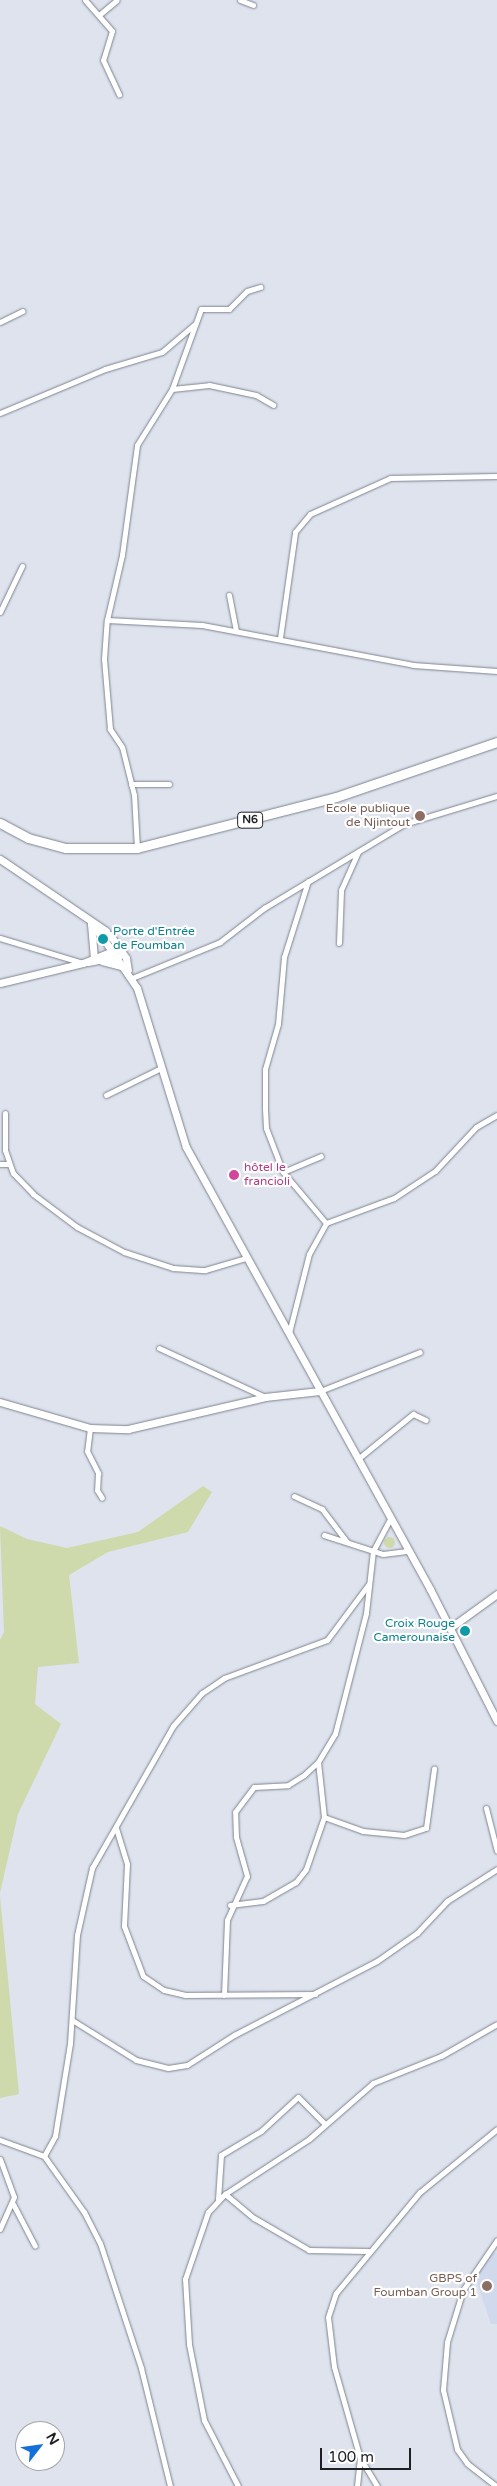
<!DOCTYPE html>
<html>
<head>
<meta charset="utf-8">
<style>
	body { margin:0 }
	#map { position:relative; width:497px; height:2486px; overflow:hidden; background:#dee3ee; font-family:"Varela Round",sans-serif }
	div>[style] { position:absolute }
	.built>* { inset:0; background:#d1daec }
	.green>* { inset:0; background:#cedaab }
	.round { border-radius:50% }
	.roads { filter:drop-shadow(0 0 1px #7e838d) drop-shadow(0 0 1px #7e838d) }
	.street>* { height:5px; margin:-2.5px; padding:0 2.5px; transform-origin:2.5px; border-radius:2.5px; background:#fff }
	.secondary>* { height:7px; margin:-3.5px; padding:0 3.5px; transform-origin:3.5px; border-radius:3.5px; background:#fff }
	.highway>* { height:9px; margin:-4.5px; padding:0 4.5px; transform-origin:4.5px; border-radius:4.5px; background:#fff }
	.dots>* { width:14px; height:14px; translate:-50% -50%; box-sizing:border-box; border:2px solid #fff; border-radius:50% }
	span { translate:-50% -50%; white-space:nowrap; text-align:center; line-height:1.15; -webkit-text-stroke:4.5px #fff; paint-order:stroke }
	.shield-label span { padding:1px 4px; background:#fff; border:1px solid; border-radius:4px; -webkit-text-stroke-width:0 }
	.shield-label { font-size:11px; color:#1e2024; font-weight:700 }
	.education-label { font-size:12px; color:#785e54 }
	.right { translate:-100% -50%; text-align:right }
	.culture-label { font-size:12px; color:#0d838f }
	.left { translate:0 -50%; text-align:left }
	.hotel-label { font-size:12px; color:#b23c85 }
	.north { position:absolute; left:15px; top:2421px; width:50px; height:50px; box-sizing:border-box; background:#fff; border:1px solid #a5a6a7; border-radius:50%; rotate:60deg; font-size:14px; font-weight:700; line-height:20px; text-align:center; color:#1e2024 }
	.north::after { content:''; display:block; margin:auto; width:18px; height:22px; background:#1370d9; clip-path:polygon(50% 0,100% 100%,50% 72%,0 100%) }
	.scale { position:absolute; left:320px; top:2448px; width:91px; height:22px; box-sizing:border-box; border:2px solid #1e2024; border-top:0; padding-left:6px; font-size:15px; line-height:18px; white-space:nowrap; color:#1e2024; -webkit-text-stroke:4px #fff; paint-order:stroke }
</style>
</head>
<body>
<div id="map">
	<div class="built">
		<i style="clip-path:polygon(497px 2253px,497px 2324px,491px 2324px,475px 2277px,489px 2254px)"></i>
	</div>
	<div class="green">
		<i style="clip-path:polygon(203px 1486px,212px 1492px,188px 1532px,108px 1552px,69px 1575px,79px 1663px,38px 1667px,35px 1704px,61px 1724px,18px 1814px,0 1893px,0 1640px,4px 1632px,0 1526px,27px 1539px,67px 1548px,138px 1532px)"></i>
		<i class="round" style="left:383.5px;top:1536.5px;width:11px;height:11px"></i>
		<i style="clip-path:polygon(0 1896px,19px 2094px,0 2098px)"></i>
	</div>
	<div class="roads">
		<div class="street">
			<i style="left:85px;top:0;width:41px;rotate:48.9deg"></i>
			<i style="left:112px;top:31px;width:30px;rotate:107deg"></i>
			<i style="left:103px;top:60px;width:38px;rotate:65deg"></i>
			<i style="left:240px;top:0;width:14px;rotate:21deg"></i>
			<i style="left:99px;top:15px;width:23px;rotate:-40deg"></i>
			<i style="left:0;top:322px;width:25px;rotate:-26deg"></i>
			<i style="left:172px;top:389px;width:37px;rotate:-6deg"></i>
			<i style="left:209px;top:385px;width:48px;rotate:12deg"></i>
			<i style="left:256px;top:395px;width:20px;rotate:30deg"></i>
			<i style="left:0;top:413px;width:114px;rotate:-22.7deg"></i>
			<i style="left:105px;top:369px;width:59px;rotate:-16.6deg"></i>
			<i style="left:162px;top:352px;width:43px;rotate:-40.3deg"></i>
			<i style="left:229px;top:595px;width:37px;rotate:79deg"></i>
			<i style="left:0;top:612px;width:51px;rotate:-64.4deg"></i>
			<i style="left:107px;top:620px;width:67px;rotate:-77deg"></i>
			<i style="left:122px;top:555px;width:111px;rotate:-82.2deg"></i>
			<i style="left:137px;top:445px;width:66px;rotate:-58deg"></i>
			<i style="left:172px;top:389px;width:85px;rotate:-70.1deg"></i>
			<i style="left:201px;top:309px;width:28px"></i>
			<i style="left:229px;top:309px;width:25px;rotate:-45deg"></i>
			<i style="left:247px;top:291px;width:14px;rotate:-17deg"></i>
			<i style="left:280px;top:638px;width:107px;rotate:-81.9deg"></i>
			<i style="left:295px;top:532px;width:23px;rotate:-50deg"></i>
			<i style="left:310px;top:514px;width:88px;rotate:-24.2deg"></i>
			<i style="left:390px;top:478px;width:107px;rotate:-1.1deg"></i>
			<i style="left:131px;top:784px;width:38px"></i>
			<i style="left:137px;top:848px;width:53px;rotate:-93.2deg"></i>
			<i style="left:134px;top:795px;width:49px;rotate:-104deg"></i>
			<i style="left:122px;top:747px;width:22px;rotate:-124deg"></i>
			<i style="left:110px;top:729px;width:70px;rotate:-94.9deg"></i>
			<i style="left:104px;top:659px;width:39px;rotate:-86deg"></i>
			<i style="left:107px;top:620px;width:95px;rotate:3deg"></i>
			<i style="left:202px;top:625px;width:215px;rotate:10.7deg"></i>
			<i style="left:413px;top:665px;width:84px;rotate:4.1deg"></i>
			<i style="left:308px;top:881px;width:80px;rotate:107.5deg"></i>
			<i style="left:284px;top:957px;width:67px;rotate:95.1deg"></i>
			<i style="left:278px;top:1024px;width:47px;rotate:106.1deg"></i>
			<i style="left:265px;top:1069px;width:40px;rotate:90deg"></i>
			<i style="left:265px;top:1109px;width:19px;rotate:87deg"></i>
			<i style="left:266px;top:1128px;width:47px;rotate:68.9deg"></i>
			<i style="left:283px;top:1172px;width:67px;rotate:49.9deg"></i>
			<i style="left:0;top:938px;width:87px;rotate:16.8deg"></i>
			<i style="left:339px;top:943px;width:53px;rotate:-87.8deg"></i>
			<i style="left:341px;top:890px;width:42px;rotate:-65.9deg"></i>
			<i style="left:132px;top:978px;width:95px;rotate:-22.2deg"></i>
			<i style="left:220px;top:942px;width:56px;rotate:-37.7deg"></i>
			<i style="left:264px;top:908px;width:163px;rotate:-31deg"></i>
			<i style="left:404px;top:824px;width:97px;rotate:-16.8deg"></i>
			<i style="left:106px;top:1095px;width:59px;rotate:-26.1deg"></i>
			<i style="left:5px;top:1113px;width:37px;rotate:90deg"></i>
			<i style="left:5px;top:1150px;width:24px;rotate:71deg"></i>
			<i style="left:13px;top:1173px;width:29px;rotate:46deg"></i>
			<i style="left:33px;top:1194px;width:55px;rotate:36.9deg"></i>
			<i style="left:77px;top:1227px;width:53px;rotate:28deg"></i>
			<i style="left:124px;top:1252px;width:52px;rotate:18.1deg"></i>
			<i style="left:173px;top:1268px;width:32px;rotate:4deg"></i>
			<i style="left:205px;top:1270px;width:43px;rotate:-16.3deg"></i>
			<i style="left:0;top:1164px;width:9px"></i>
			<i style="left:283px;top:1172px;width:41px;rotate:-22.8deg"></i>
			<i style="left:289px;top:1333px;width:81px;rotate:-75.8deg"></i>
			<i style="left:309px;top:1254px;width:35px;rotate:-61deg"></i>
			<i style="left:326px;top:1223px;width:72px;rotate:-20.2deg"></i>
			<i style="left:394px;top:1198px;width:49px;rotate:-33.4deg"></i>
			<i style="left:435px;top:1171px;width:60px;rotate:-47deg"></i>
			<i style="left:476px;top:1127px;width:24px;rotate:-30deg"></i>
			<i style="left:159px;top:1348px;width:117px;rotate:24.8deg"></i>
			<i style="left:320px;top:1391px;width:107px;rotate:-21.3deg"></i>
			<i style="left:90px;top:1428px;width:23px;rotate:97deg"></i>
			<i style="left:87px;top:1451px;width:25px;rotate:63deg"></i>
			<i style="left:98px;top:1473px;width:17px;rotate:93deg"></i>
			<i style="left:97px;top:1490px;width:9px;rotate:58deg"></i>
			<i style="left:359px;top:1458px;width:70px;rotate:-39.2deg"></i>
			<i style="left:413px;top:1414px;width:14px;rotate:25deg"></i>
			<i style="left:294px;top:1496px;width:31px;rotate:25deg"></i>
			<i style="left:322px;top:1509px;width:41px;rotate:52.9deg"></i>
			<i style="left:324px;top:1535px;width:62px;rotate:17.9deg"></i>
			<i style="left:383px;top:1554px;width:26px;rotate:-7deg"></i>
			<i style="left:486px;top:1808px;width:44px;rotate:75.7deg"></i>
			<i style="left:324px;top:1817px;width:41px;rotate:19.7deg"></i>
			<i style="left:363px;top:1831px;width:41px;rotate:5.6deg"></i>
			<i style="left:404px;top:1835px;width:23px;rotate:-18deg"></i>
			<i style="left:426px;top:1828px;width:60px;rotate:-82.3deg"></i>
			<i style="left:116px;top:1828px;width:38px;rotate:73deg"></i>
			<i style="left:127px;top:1864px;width:62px;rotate:92.8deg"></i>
			<i style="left:124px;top:1926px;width:53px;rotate:69.2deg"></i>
			<i style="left:143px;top:1976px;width:25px;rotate:34deg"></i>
			<i style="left:164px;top:1990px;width:22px;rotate:13deg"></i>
			<i style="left:185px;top:1995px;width:130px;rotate:-0.4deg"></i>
			<i style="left:230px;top:1905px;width:33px;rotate:-7deg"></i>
			<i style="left:263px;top:1901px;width:38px;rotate:-30deg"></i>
			<i style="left:296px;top:1882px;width:16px;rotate:-52deg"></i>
			<i style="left:306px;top:1869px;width:55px;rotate:-70.9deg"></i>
			<i style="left:324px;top:1817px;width:55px;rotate:-96.2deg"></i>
			<i style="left:224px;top:1995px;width:75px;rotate:-87.7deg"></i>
			<i style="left:227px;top:1920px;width:48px;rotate:-65.6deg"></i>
			<i style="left:247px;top:1876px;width:41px;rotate:-105.8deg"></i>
			<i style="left:236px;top:1837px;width:25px;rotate:-92deg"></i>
			<i style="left:235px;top:1812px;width:31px;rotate:-53deg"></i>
			<i style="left:254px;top:1787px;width:34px;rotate:-3deg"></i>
			<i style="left:288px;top:1785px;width:19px;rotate:-32deg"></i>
			<i style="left:304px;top:1775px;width:19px;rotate:-43deg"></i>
			<i style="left:318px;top:1762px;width:33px;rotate:-59deg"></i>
			<i style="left:335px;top:1734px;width:125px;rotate:-75.6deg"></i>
			<i style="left:366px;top:1613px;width:62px;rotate:-83.6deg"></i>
			<i style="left:373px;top:1551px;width:36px;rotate:-62deg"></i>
			<i style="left:72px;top:2020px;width:75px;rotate:32deg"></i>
			<i style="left:136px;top:2060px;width:33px;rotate:14deg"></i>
			<i style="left:168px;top:2068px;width:19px;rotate:-9deg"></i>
			<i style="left:187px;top:2065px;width:56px;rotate:-32.6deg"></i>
			<i style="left:234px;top:2035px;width:161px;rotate:-27.4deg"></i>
			<i style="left:377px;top:1961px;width:49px;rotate:-35deg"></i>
			<i style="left:417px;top:1933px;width:44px;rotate:-46.8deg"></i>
			<i style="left:447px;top:1901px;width:59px;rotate:-32.6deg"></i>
			<i style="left:0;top:2140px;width:47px;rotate:20deg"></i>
			<i style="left:44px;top:2156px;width:23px;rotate:-61deg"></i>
			<i style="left:55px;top:2136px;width:94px;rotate:-80.8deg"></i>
			<i style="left:70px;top:2043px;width:108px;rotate:-86.3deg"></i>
			<i style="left:77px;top:1935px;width:69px;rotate:-77.4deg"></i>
			<i style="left:92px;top:1868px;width:163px;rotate:-60.3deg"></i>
			<i style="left:173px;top:1726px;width:44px;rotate:-48.7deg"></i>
			<i style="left:202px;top:1693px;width:27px;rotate:-34deg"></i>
			<i style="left:224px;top:1678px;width:110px;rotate:-20.3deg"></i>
			<i style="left:327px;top:1640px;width:69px;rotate:-53.3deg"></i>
			<i style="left:44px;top:2156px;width:69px;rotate:54.5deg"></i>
			<i style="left:84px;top:2212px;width:35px;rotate:63deg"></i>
			<i style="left:100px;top:2243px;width:132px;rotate:71.8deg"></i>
			<i style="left:141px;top:2368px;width:122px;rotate:76.2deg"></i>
			<i style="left:0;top:2159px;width:40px;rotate:69.8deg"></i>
			<i style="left:14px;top:2197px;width:35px;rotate:114deg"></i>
			<i style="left:225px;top:2194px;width:38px;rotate:40deg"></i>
			<i style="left:254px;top:2218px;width:64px;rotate:30.2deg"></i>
			<i style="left:309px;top:2250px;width:59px;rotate:1deg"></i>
			<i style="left:218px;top:2199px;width:44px;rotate:-86.1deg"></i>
			<i style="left:221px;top:2155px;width:47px;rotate:-31deg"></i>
			<i style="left:261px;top:2131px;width:50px;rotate:-42.6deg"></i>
			<i style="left:298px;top:2097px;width:38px;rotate:45deg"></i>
			<i style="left:13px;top:2204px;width:47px;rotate:62.4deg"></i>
			<i style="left:238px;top:2486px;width:74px;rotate:-117.3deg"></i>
			<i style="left:204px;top:2420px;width:77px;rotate:-101.2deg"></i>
			<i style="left:189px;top:2344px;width:65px;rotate:-93.5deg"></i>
			<i style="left:185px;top:2279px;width:71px;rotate:-71.1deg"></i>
			<i style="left:208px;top:2212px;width:25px;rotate:-47deg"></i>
			<i style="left:225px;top:2194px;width:100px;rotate:-33.2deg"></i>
			<i style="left:309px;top:2139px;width:85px;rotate:-41.2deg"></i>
			<i style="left:373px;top:2083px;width:73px;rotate:-21.7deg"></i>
			<i style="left:441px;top:2056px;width:64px;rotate:-29.7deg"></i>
			<i style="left:357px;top:2486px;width:27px;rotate:-84deg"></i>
			<i style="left:377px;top:2486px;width:33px;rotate:-121deg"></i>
			<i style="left:360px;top:2458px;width:95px;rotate:-105.9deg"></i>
			<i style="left:334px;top:2367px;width:50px;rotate:-96.8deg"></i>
			<i style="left:328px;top:2317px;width:25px;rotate:-72deg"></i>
			<i style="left:336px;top:2293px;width:131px;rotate:-50.3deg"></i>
			<i style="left:420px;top:2192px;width:99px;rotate:-39.3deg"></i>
			<i style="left:496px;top:2486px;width:37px;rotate:-142deg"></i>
			<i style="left:467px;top:2463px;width:17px;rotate:-126deg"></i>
			<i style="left:457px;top:2449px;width:61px;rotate:-103.3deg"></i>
			<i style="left:443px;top:2390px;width:48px;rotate:-85.2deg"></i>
			<i style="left:447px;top:2342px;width:54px;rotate:-72.9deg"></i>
			<i style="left:463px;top:2290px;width:60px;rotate:-55.8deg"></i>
		</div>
		<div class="secondary">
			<i style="left:0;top:859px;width:128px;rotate:34.2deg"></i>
			<i style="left:91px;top:924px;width:34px;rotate:85deg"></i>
			<i style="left:91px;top:924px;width:17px;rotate:50deg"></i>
			<i style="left:110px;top:935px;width:28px;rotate:55deg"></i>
			<i style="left:126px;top:958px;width:12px;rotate:81deg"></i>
			<i style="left:105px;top:941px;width:57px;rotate:55.8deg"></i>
			<i style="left:137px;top:988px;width:166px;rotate:72.9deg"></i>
			<i style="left:186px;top:1147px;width:505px;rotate:61.1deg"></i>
			<i style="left:430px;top:1589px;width:148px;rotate:63.1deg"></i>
			<i style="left:102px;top:961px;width:24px;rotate:15deg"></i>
			<i style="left:88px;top:962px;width:31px;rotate:-11deg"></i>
			<i style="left:0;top:983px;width:85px;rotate:-13.5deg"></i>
			<i style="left:83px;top:963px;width:40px;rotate:-22deg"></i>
			<i style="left:0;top:1402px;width:94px;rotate:16.1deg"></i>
			<i style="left:90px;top:1428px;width:38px;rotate:2deg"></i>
			<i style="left:128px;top:1429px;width:141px;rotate:-13.1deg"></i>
			<i style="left:265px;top:1397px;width:55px;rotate:-6.2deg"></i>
			<i style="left:450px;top:1628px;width:58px;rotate:-35.9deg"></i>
		</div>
		<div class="highway">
			<i style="left:0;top:823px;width:32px;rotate:28deg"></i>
			<i style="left:28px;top:838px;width:39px;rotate:15deg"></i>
			<i style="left:66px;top:848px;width:71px"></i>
			<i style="left:137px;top:848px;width:205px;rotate:-14.4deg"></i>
			<i style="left:336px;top:797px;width:170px;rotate:-18.9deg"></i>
		</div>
	</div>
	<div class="dots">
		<i style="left:420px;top:816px;background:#8d6e63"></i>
		<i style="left:103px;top:939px;background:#0f9aa8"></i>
		<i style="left:234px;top:1175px;background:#d1479c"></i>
		<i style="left:465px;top:1631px;background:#0f9aa8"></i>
		<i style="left:487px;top:2286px;background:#8d6e63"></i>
	</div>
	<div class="shield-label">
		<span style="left:250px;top:820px">N6</span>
	</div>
	<div class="education-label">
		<span class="right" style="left:410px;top:816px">Ecole publique<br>de Njintout</span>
		<span class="right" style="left:477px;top:2286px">GBPS of<br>Foumban Group 1</span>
	</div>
	<div class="culture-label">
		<span class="left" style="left:113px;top:939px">Porte d'Entrée<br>de Foumban</span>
		<span class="right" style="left:455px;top:1631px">Croix Rouge<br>Camerounaise</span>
	</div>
	<div class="hotel-label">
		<span class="left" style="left:244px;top:1175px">hôtel le<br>francioli</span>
	</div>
	<div class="north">N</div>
	<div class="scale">100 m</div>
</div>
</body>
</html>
